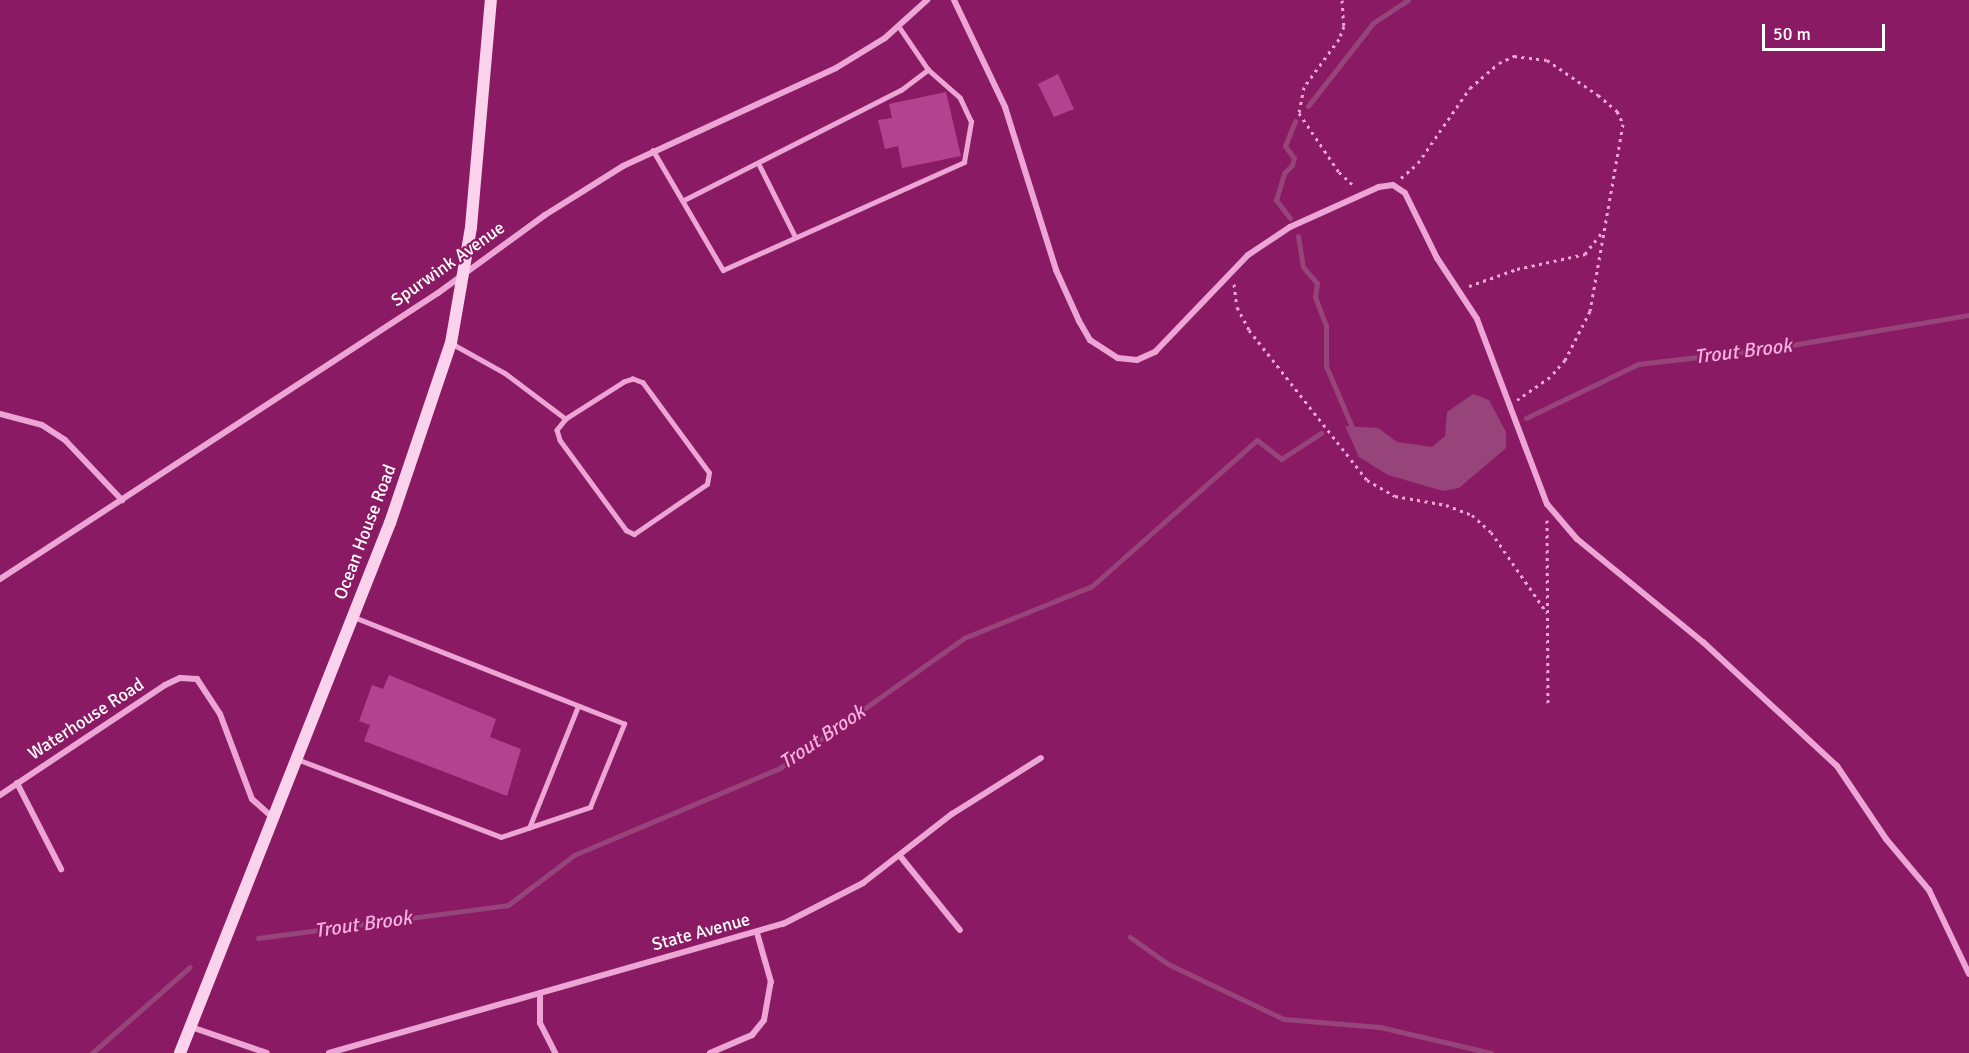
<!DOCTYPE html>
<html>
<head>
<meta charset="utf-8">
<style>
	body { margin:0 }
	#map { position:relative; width:1969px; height:1053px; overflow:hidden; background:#8b1a65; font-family:Signika,sans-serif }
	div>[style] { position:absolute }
	.water>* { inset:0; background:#96447a }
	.stream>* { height:5px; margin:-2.5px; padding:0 2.5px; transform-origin:2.5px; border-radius:2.5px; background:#96447a }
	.building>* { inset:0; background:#b3438f }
	.path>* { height:3px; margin-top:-1.5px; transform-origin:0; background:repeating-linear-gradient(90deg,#eda5d6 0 3px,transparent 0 7.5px) }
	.lane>* { height:4.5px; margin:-2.25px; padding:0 2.25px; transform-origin:2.25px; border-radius:2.25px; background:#eda5d6 }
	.street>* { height:6px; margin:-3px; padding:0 3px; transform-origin:3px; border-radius:3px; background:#eda5d6 }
	.secondary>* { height:12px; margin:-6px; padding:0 6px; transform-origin:6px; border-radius:6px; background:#fad2ec }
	span { translate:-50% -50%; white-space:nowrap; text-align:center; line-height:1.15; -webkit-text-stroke:4.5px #8b1a65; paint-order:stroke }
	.street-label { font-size:18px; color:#fff }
	.water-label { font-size:20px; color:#f5b1df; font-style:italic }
	.scale { position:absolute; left:1762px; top:24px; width:123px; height:27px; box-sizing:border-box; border:3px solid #fff; border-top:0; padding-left:8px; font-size:18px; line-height:21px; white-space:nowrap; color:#fff; -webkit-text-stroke:4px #8b1a65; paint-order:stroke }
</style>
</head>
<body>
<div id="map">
	<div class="water">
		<i style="clip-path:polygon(1473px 394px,1489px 400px,1506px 432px,1506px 448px,1459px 488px,1443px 491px,1388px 475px,1359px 457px,1345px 426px,1378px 428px,1397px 442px,1432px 447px,1445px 436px,1447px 412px)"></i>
	</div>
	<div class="stream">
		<i style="left:1308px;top:106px;width:105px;rotate:-51.9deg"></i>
		<i style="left:1373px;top:23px;width:42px;rotate:-33.3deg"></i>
		<i style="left:1290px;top:218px;width:23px;rotate:-128deg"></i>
		<i style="left:1276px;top:200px;width:28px;rotate:-73deg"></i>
		<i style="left:1284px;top:173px;width:11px;rotate:-45deg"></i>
		<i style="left:1292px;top:165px;width:7px;rotate:-74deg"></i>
		<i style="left:1294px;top:158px;width:15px;rotate:-127deg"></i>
		<i style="left:1285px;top:146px;width:27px;rotate:-68deg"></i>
		<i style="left:1298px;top:236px;width:31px;rotate:81deg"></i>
		<i style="left:1303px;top:267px;width:21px;rotate:49deg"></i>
		<i style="left:1317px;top:283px;width:14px;rotate:98deg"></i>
		<i style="left:1315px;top:297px;width:31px;rotate:69deg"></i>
		<i style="left:1326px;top:326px;width:40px;rotate:90deg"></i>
		<i style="left:1326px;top:366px;width:66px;rotate:66.9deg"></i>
		<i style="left:1526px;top:418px;width:124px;rotate:-25.7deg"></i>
		<i style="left:1638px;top:364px;width:131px;rotate:-6.6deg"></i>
		<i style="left:1768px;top:349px;width:204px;rotate:-9.6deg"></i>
		<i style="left:1130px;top:937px;width:47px;rotate:35.4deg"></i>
		<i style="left:1168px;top:964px;width:128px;rotate:25.4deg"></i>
		<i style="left:1284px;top:1019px;width:96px;rotate:4.8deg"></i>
		<i style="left:1380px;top:1027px;width:114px;rotate:13.2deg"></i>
		<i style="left:258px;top:938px;width:252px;rotate:-7.5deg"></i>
		<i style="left:508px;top:905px;width:83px;rotate:-37.1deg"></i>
		<i style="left:574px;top:855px;width:224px;rotate:-22.9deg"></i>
		<i style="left:780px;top:768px;width:225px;rotate:-35.2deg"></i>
		<i style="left:964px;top:638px;width:138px;rotate:-22.1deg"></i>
		<i style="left:1092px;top:586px;width:220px;rotate:-41.5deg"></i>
		<i style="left:1257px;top:440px;width:31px;rotate:38deg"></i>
		<i style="left:1281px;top:459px;width:48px;rotate:-33deg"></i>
		<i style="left:92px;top:1053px;width:130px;rotate:-41.3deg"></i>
	</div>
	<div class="building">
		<i style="clip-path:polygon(1058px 74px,1074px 109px,1054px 117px,1038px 84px)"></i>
		<i style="clip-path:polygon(946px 92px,961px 156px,902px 168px,898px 146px,885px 149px,878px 120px,892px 118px,889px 104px)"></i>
		<i style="clip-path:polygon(389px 675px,496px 719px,490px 737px,521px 749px,507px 796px,364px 741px,370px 725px,359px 721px,372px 685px,383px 689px)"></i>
	</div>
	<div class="path">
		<i style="left:1342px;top:0;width:26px;rotate:86deg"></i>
		<i style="left:1344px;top:26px;width:14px;rotate:111deg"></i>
		<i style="left:1339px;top:39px;width:59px;rotate:126.1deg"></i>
		<i style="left:1304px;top:87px;width:26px;rotate:101deg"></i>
		<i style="left:1299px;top:113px;width:71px;rotate:55.9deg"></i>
		<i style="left:1339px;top:172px;width:22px;rotate:43deg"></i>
		<i style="left:1401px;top:178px;width:23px;rotate:-41deg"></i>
		<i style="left:1418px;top:163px;width:91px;rotate:-55.3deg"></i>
		<i style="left:1470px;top:88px;width:38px;rotate:-41deg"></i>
		<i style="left:1499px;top:63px;width:17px;rotate:-25deg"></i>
		<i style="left:1514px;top:56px;width:33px;rotate:7deg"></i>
		<i style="left:1547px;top:60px;width:62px;rotate:34.5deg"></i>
		<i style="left:1598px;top:95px;width:25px;rotate:40deg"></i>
		<i style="left:1617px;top:111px;width:14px;rotate:65deg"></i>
		<i style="left:1623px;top:124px;width:190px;rotate:100deg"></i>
		<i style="left:1590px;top:311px;width:55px;rotate:117deg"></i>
		<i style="left:1565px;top:360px;width:23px;rotate:131deg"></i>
		<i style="left:1550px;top:377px;width:40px;rotate:145.1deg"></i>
		<i style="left:1234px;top:284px;width:23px;rotate:83deg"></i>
		<i style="left:1237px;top:307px;width:26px;rotate:62deg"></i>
		<i style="left:1249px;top:330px;width:191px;rotate:51.8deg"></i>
		<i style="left:1367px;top:480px;width:32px;rotate:30deg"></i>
		<i style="left:1395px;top:496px;width:52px;rotate:10deg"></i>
		<i style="left:1446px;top:505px;width:28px;rotate:21deg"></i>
		<i style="left:1472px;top:515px;width:25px;rotate:42deg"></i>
		<i style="left:1491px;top:532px;width:98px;rotate:55.3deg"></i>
		<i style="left:1469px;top:286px;width:51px;rotate:-19.5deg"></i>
		<i style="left:1517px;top:269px;width:70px;rotate:-12.4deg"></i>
		<i style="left:1585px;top:254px;width:29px;rotate:-52deg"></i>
		<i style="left:1547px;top:520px;width:184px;rotate:89.7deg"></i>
	</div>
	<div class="lane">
		<i style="left:653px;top:150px;width:139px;rotate:59.7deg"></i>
		<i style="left:723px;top:270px;width:264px;rotate:-24.1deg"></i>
		<i style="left:964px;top:162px;width:41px;rotate:-80.1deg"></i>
		<i style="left:971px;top:122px;width:26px;rotate:-115deg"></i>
		<i style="left:960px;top:98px;width:43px;rotate:-138.8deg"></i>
		<i style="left:928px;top:70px;width:53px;rotate:-124.3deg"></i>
		<i style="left:759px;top:164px;width:80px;rotate:63.4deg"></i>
		<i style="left:684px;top:200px;width:243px;rotate:-26.9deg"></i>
		<i style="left:901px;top:90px;width:34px;rotate:-37deg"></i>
		<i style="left:451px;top:343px;width:62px;rotate:29.1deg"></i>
		<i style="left:505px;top:373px;width:76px;rotate:37deg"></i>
		<i style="left:566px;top:419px;width:14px;rotate:129deg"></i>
		<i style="left:557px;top:430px;width:10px;rotate:73deg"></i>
		<i style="left:560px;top:440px;width:112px;rotate:53.7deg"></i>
		<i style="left:626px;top:530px;width:9px;rotate:27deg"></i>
		<i style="left:634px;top:534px;width:88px;rotate:-34.4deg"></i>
		<i style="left:707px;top:484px;width:11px;rotate:-80deg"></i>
		<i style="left:709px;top:473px;width:112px;rotate:-126.3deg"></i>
		<i style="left:643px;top:383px;width:11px;rotate:-158deg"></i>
		<i style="left:633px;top:379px;width:9px;rotate:162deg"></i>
		<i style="left:624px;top:382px;width:69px;rotate:147.5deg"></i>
		<i style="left:297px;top:759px;width:218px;rotate:20.9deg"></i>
		<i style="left:501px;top:837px;width:94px;rotate:-18.6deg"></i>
		<i style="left:590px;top:807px;width:90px;rotate:-67.7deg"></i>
		<i style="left:624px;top:724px;width:291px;rotate:-158.5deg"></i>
		<i style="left:529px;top:828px;width:131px;rotate:-68.1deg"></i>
	</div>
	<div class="street">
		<i style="left:954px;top:0;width:119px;rotate:64.5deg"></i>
		<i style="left:1005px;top:107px;width:171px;rotate:72.6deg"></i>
		<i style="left:1056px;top:270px;width:56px;rotate:65.7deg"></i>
		<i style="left:1079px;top:321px;width:22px;rotate:60deg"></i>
		<i style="left:1090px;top:340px;width:33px;rotate:33deg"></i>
		<i style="left:1118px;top:358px;width:19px;rotate:6deg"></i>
		<i style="left:1137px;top:360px;width:20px;rotate:-24deg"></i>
		<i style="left:1155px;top:352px;width:134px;rotate:-46.2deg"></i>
		<i style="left:1248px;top:255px;width:50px;rotate:-33.7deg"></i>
		<i style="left:1290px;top:227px;width:98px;rotate:-24.2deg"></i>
		<i style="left:1379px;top:187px;width:14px;rotate:-8deg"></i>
		<i style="left:1393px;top:185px;width:14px;rotate:34deg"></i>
		<i style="left:1405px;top:193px;width:72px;rotate:63.8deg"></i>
		<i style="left:1437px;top:258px;width:73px;rotate:56.7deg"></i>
		<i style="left:1477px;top:319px;width:198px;rotate:69.3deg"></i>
		<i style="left:1547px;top:504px;width:46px;rotate:49.4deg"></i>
		<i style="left:1577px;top:539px;width:163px;rotate:39.3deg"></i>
		<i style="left:1703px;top:642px;width:183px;rotate:42.8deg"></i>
		<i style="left:1837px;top:766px;width:88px;rotate:56.1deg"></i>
		<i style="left:1886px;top:839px;width:67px;rotate:49.9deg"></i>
		<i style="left:1929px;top:890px;width:93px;rotate:64.5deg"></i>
		<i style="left:0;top:414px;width:43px;rotate:14.7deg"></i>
		<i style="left:42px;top:425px;width:27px;rotate:33deg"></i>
		<i style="left:65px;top:440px;width:83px;rotate:46.5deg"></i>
		<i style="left:0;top:579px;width:523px;rotate:-33.14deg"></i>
		<i style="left:438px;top:293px;width:132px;rotate:-36.1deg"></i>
		<i style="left:545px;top:215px;width:92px;rotate:-32.1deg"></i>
		<i style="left:623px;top:166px;width:234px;rotate:-24.7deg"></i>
		<i style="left:836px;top:68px;width:57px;rotate:-31.5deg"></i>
		<i style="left:885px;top:38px;width:57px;rotate:-42.1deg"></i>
		<i style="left:17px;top:783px;width:97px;rotate:62.9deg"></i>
		<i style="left:0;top:795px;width:198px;rotate:-33.7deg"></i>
		<i style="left:165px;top:685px;width:17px;rotate:-25deg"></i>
		<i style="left:180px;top:678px;width:17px;rotate:3deg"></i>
		<i style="left:197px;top:679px;width:42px;rotate:56.7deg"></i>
		<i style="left:220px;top:714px;width:91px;rotate:69.4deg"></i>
		<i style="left:252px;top:799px;width:27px;rotate:42deg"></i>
		<i style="left:900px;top:856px;width:95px;rotate:51deg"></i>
		<i style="left:540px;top:993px;width:30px;rotate:90deg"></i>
		<i style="left:540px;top:1023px;width:34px;rotate:63deg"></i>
		<i style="left:191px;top:1027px;width:80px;rotate:18.9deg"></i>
		<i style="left:329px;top:1053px;width:472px;rotate:-15.9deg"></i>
		<i style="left:783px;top:924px;width:90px;rotate:-27.1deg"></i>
		<i style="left:863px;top:883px;width:113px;rotate:-37.8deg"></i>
		<i style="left:952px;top:814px;width:105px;rotate:-32.2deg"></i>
		<i style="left:710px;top:1053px;width:46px;rotate:-23.2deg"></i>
		<i style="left:752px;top:1035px;width:19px;rotate:-51deg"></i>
		<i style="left:764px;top:1020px;width:39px;rotate:-80deg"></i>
		<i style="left:771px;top:982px;width:51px;rotate:-105.9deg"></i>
	</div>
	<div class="secondary">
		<i style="left:180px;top:1053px;width:570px;rotate:-68.39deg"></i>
		<i style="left:390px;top:523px;width:190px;rotate:-71.3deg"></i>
		<i style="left:451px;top:343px;width:118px;rotate:-80.2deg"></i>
		<i style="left:471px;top:227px;width:228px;rotate:-85deg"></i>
	</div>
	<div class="street-label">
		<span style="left:448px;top:264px;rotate:-35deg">Spurwink Avenue</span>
		<span style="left:365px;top:532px;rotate:-69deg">Ocean House Road</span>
		<span style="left:86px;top:719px;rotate:-33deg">Waterhouse Road</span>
		<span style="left:701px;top:932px;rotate:-15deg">State Avenue</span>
	</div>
	<div class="water-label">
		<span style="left:1743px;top:351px;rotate:-7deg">Trout Brook</span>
		<span style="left:822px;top:737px;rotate:-34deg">Trout Brook</span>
		<span style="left:363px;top:924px;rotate:-8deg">Trout Brook</span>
	</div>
	<div class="scale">50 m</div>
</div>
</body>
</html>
